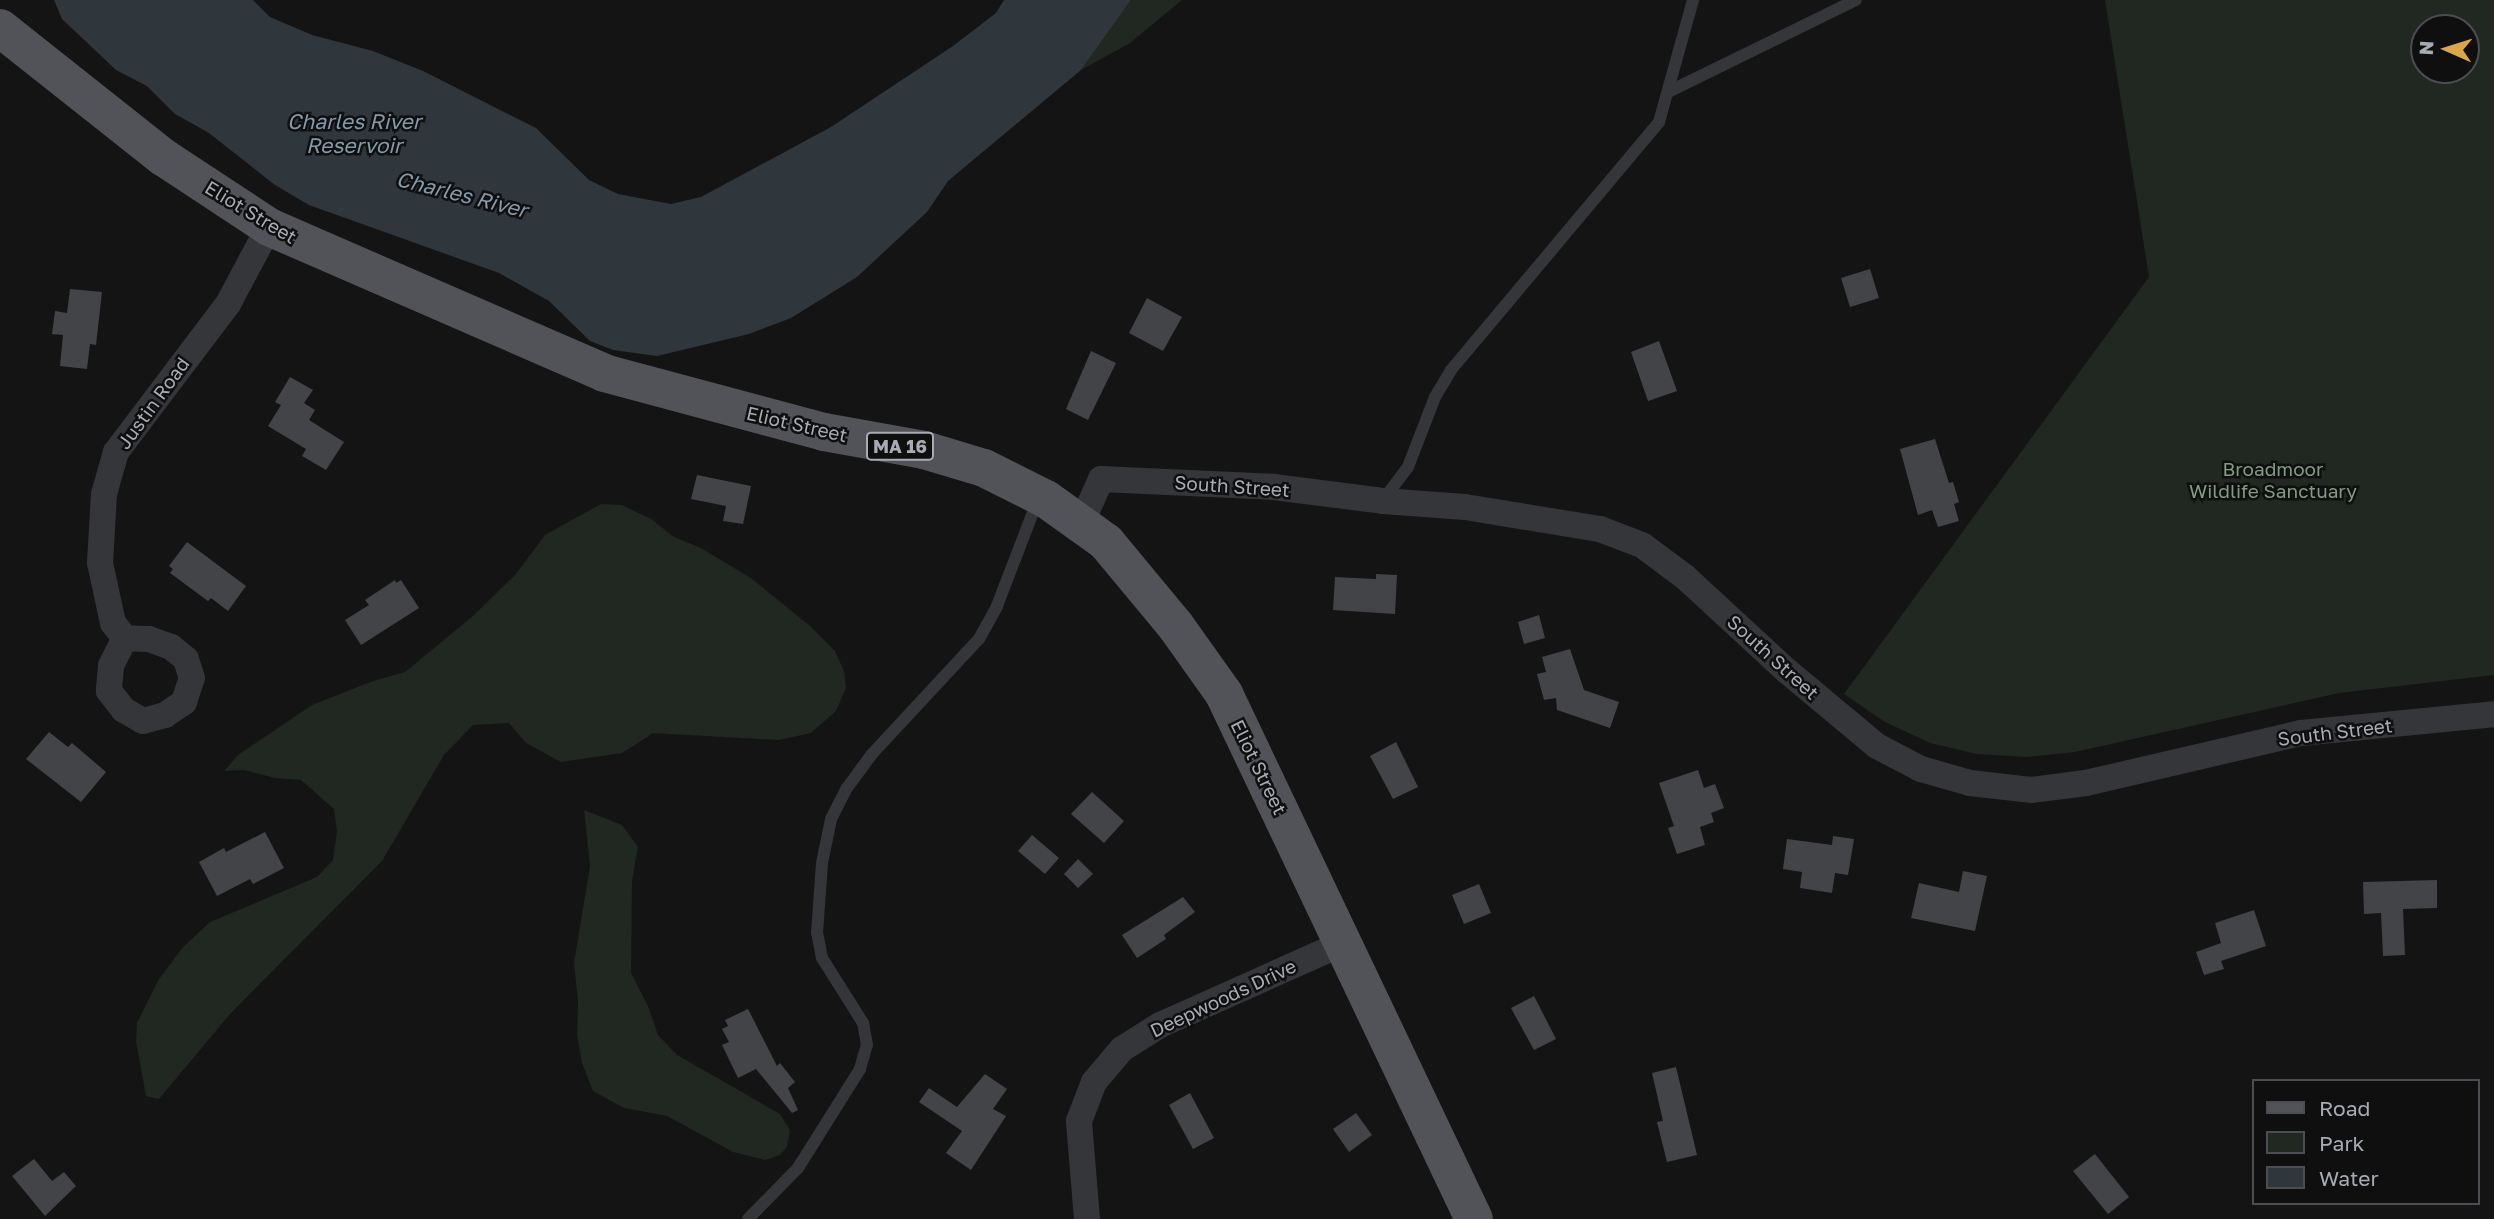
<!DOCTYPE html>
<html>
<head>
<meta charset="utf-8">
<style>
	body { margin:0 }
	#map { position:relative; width:2494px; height:1219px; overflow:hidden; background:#141415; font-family:"Golos Text",sans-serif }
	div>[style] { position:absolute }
	.green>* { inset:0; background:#212721 }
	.water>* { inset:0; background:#2f363c }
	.building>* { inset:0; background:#434448 }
	.service>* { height:12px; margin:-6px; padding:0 6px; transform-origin:6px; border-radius:6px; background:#35363a }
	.minor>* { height:26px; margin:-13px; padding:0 13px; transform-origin:13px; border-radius:13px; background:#35363a }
	.primary>* { height:38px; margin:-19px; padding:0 19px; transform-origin:19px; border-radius:19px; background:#525358 }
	span { translate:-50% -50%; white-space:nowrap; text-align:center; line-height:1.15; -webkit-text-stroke:5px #0f0f10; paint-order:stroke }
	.shield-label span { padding:2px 5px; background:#0f0f10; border:2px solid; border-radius:5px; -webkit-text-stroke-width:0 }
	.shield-label { font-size:18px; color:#a7abb4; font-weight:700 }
	.street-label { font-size:19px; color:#a7abb4 }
	.park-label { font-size:19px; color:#819c82 }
	.water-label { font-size:21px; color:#8399ab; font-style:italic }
	.legend { position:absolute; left:2252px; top:1079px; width:228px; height:126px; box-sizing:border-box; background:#0f0f10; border:2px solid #4c4d52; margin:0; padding:9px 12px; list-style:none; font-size:21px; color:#a7abb4 }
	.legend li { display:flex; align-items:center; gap:14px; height:35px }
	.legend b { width:35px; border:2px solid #4c4d52 }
	.north { position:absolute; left:2410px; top:14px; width:70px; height:70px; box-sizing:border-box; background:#0f0f10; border:2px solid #4c4d52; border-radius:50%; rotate:273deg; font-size:19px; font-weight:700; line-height:28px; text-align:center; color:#a7abb4 }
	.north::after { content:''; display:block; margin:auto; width:24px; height:32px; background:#daa647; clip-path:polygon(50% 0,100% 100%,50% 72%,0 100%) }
</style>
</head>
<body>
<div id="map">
	<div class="green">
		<i style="clip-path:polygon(1131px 0,1182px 0,1130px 43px,1081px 70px)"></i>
		<i style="clip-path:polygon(evenodd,2105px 0,2494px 0,2494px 675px,2339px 693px,2075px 752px,2027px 757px,1977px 754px,1930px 743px,1885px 722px,1844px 694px,2149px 277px,2105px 0,2466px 28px,2466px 70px,2424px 70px,2424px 28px,2466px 28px)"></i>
		<i style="clip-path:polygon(601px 504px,622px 505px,651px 519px,674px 537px,699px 547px,751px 578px,810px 626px,835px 651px,844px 671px,846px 688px,836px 711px,811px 733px,779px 740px,653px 733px,622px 753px,561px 762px,526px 743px,509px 723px,473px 725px,444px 755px,382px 861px,230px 1014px,159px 1099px,146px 1096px,136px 1041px,137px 1023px,159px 979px,183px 947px,210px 922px,317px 877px,333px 860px,337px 831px,334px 809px,301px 780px,275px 778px,244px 770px,224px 771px,238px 755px,312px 705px,373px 681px,405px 672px,473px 616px,516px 574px,545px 535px)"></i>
		<i style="clip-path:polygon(584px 810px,622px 825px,638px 847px,632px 881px,631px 973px,648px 1006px,658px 1035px,677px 1055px,780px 1114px,790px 1130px,787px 1147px,780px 1155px,765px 1160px,733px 1152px,667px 1116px,624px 1108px,593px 1091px,582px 1063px,577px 1035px,578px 1002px,574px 963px,590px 866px)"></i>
	</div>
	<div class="water">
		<i style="clip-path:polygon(54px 0,253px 0,270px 17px,312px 35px,373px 51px,423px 71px,536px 128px,589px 180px,618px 194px,671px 204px,701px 197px,831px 127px,953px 46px,996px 13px,1004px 0,1131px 0,1081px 70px,948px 181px,927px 212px,857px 277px,791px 318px,749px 334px,657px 356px,613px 350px,590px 341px,549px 301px,499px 273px,309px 205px,275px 185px,209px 133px,175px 114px,147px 86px,116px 70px,62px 19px)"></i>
	</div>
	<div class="building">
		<i style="clip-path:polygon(1870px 269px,1879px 298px,1850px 307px,1841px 278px)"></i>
		<i style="clip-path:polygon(70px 289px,102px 292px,96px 345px,90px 344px,87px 369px,60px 366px,63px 335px,52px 334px,55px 311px,67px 313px)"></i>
		<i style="clip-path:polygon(1147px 298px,1182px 317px,1163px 351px,1129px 333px)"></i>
		<i style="clip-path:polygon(1659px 341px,1677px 391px,1648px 401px,1631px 352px)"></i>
		<i style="clip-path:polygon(1091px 351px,1116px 363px,1088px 420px,1066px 409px)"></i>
		<i style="clip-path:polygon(290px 377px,313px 390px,304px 403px,315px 410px,309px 420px,344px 442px,326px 470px,302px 456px,306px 449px,268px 426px,281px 405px,275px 402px)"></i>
		<i style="clip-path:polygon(1935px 439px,1949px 483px,1953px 482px,1959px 502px,1954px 504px,1959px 521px,1938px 527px,1932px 510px,1918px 515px,1900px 449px)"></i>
		<i style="clip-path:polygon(697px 475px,751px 486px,743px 524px,723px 521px,726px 506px,691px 499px)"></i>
		<i style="clip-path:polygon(187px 542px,246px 586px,228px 611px,211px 598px,208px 601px,170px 573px,173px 569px,169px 566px)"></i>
		<i style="clip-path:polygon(1376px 574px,1397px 575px,1395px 614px,1333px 610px,1335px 577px,1376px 579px)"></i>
		<i style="clip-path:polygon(395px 580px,396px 583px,401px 580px,419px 608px,361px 645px,345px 620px,369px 605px,365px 600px)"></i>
		<i style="clip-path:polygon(1539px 615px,1545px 638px,1524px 644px,1518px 622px)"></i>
		<i style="clip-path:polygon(1570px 649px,1584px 690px,1619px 702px,1610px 728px,1557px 710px,1556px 698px,1544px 700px,1537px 674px,1546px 672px,1542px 657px)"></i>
		<i style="clip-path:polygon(49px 732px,68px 747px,72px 743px,106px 772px,81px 802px,26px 759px)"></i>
		<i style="clip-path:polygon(1396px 742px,1418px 787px,1393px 799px,1370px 756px)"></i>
		<i style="clip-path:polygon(1698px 770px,1704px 788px,1715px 784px,1724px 808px,1711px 813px,1714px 822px,1700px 827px,1705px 845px,1677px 854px,1668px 828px,1674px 826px,1659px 783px)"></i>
		<i style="clip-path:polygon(1092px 792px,1124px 821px,1104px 843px,1071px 814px)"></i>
		<i style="clip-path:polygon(265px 832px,284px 868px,253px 884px,250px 879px,217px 896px,199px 862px,224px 848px,226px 852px)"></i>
		<i style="clip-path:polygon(1032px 835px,1059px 858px,1045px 874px,1018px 851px)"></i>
		<i style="clip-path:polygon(1833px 836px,1854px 839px,1848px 875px,1835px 873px,1832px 893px,1800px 888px,1802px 872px,1783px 869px,1787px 839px,1832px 845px)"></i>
		<i style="clip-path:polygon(1078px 859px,1093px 874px,1078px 888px,1064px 874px)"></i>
		<i style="clip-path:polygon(1963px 871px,1987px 876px,1975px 931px,1911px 918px,1919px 883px,1959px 892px)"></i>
		<i style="clip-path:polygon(2437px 880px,2437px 908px,2403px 909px,2405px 955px,2383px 956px,2381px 913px,2364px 914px,2363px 882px)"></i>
		<i style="clip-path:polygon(1479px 884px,1491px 913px,1464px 924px,1452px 895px)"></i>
		<i style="clip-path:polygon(1183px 897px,1195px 912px,1164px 935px,1166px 939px,1137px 958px,1122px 935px)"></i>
		<i style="clip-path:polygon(2254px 910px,2266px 946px,2221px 961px,2224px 969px,2204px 975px,2196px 952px,2221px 943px,2215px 923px)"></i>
		<i style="clip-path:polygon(1534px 996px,1556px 1039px,1534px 1050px,1511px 1008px)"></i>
		<i style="clip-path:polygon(748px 1009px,777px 1066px,780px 1063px,795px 1082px,788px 1088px,798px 1110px,792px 1113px,756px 1069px,738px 1078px,722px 1045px,729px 1042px,722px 1029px,728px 1026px,725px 1020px)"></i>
		<i style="clip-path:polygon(1676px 1067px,1697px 1155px,1667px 1162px,1657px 1122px,1663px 1121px,1652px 1073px)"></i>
		<i style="clip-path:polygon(985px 1074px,1007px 1089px,993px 1109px,1006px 1116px,971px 1170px,946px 1153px,962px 1131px,919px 1102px,929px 1088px,957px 1107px)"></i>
		<i style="clip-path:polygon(1190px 1093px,1214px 1138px,1193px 1149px,1169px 1105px)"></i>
		<i style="clip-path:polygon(1356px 1113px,1372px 1135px,1349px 1152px,1333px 1129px)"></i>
		<i style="clip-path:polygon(2095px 1154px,2129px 1197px,2108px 1214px,2073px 1171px)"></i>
		<i style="clip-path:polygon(34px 1159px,52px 1181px,64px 1172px,76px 1186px,45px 1216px,12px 1176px)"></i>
	</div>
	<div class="service">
		<i style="left:1668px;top:92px;width:209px;rotate:-26.1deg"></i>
		<i style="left:1383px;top:500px;width:41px;rotate:-52.9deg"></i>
		<i style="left:1408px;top:467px;width:75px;rotate:-68.9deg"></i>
		<i style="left:1435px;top:397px;width:31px;rotate:-59deg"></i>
		<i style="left:1451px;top:370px;width:324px;rotate:-50deg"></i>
		<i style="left:1659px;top:122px;width:127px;rotate:-74.4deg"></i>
		<i style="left:748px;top:1219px;width:71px;rotate:-45.6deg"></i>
		<i style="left:798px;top:1168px;width:117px;rotate:-57.9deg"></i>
		<i style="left:860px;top:1069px;width:25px;rotate:-74deg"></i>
		<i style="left:867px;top:1045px;width:22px;rotate:-100deg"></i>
		<i style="left:863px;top:1023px;width:77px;rotate:-122.2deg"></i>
		<i style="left:822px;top:958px;width:25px;rotate:-101deg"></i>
		<i style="left:817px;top:933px;width:70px;rotate:-85.9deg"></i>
		<i style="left:822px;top:863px;width:45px;rotate:-78.4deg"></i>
		<i style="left:831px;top:819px;width:35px;rotate:-63deg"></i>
		<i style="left:847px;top:788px;width:42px;rotate:-53.7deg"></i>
		<i style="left:872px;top:754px;width:157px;rotate:-47.1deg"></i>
		<i style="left:979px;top:639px;width:38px;rotate:-61deg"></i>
		<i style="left:997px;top:606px;width:115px;rotate:-69deg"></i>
	</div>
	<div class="minor">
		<i style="left:1081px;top:524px;width:49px;rotate:-66deg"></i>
		<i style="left:1101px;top:479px;width:173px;rotate:2.6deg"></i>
		<i style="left:1274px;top:487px;width:110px;rotate:7.3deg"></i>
		<i style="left:1383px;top:501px;width:82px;rotate:4.2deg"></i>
		<i style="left:1465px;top:507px;width:137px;rotate:9.3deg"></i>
		<i style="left:1600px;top:529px;width:45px;rotate:20.9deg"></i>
		<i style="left:1642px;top:545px;width:54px;rotate:36.7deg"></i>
		<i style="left:1685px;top:577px;width:139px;rotate:42.7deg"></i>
		<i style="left:1787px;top:671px;width:117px;rotate:39.8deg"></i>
		<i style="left:1877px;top:746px;width:50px;rotate:27.6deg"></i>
		<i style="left:1921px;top:769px;width:51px;rotate:15.9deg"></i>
		<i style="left:1970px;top:783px;width:61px;rotate:6.5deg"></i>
		<i style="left:2031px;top:790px;width:55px;rotate:-7.3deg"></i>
		<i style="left:2086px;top:783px;width:221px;rotate:-13.1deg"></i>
		<i style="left:2301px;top:733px;width:194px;rotate:-5.6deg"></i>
		<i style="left:125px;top:638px;width:31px;rotate:117deg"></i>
		<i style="left:111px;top:666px;width:25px;rotate:95deg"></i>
		<i style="left:109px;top:691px;width:24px;rotate:52deg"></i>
		<i style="left:124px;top:710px;width:22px;rotate:30deg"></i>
		<i style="left:143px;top:721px;width:23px;rotate:-15deg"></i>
		<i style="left:165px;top:715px;width:23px;rotate:-34deg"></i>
		<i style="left:184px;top:702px;width:25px;rotate:-72deg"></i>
		<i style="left:192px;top:678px;width:20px;rotate:-108deg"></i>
		<i style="left:186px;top:659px;width:19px;rotate:-141deg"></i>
		<i style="left:171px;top:647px;width:23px;rotate:-160deg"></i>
		<i style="left:149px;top:639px;width:24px;rotate:-178deg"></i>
		<i style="left:125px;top:638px;width:19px;rotate:-129deg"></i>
		<i style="left:113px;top:623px;width:61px;rotate:-102.2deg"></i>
		<i style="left:100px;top:563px;width:69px;rotate:-86.7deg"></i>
		<i style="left:104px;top:494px;width:44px;rotate:-74.1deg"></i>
		<i style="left:116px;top:452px;width:186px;rotate:-52.9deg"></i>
		<i style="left:228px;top:304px;width:87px;rotate:-62deg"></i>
		<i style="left:1087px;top:1219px;width:98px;rotate:-94.7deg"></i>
		<i style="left:1079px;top:1121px;width:42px;rotate:-69deg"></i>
		<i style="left:1094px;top:1082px;width:43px;rotate:-49.7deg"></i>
		<i style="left:1122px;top:1049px;width:45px;rotate:-32.3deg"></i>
		<i style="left:1160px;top:1025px;width:198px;rotate:-24.1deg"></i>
	</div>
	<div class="primary">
		<i style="left:0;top:28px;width:208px;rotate:38.4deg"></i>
		<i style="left:163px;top:157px;width:127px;rotate:33.4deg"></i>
		<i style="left:269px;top:227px;width:365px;rotate:23.5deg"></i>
		<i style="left:604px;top:373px;width:228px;rotate:15deg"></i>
		<i style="left:824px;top:432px;width:102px;rotate:10.2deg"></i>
		<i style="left:924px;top:450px;width:63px;rotate:16.7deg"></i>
		<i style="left:984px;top:468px;width:69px;rotate:26.6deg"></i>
		<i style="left:1046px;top:499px;width:74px;rotate:35.6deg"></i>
		<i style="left:1106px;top:542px;width:108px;rotate:50.3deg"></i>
		<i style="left:1175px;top:625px;width:85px;rotate:54.6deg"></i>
		<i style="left:1224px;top:694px;width:581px;rotate:64.54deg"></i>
	</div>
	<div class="shield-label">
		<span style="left:900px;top:446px">MA 16</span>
	</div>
	<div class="street-label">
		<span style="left:251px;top:212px;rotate:31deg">Eliot Street</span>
		<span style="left:153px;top:403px;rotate:-54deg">Justin Road</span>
		<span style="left:797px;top:424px;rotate:13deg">Eliot Street</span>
		<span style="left:1232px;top:486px;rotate:4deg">South Street</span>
		<span style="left:1773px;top:657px;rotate:42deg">South Street</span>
		<span style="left:2335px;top:732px;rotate:-7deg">South Street</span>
		<span style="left:1259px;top:767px;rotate:64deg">Eliot Street</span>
		<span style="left:1223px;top:998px;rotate:-25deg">Deepwoods Drive</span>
	</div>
	<div class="park-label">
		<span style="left:2273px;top:480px">Broadmoor<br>Wildlife Sanctuary</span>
	</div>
	<div class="water-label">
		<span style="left:354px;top:133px">Charles River<br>Reservoir</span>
		<span style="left:462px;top:194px;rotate:14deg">Charles River</span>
	</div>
	<ul class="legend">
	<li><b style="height:9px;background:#525358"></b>Road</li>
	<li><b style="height:19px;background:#212721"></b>Park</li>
	<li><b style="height:19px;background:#2f363c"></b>Water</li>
	</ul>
	<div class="north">N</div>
</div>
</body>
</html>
